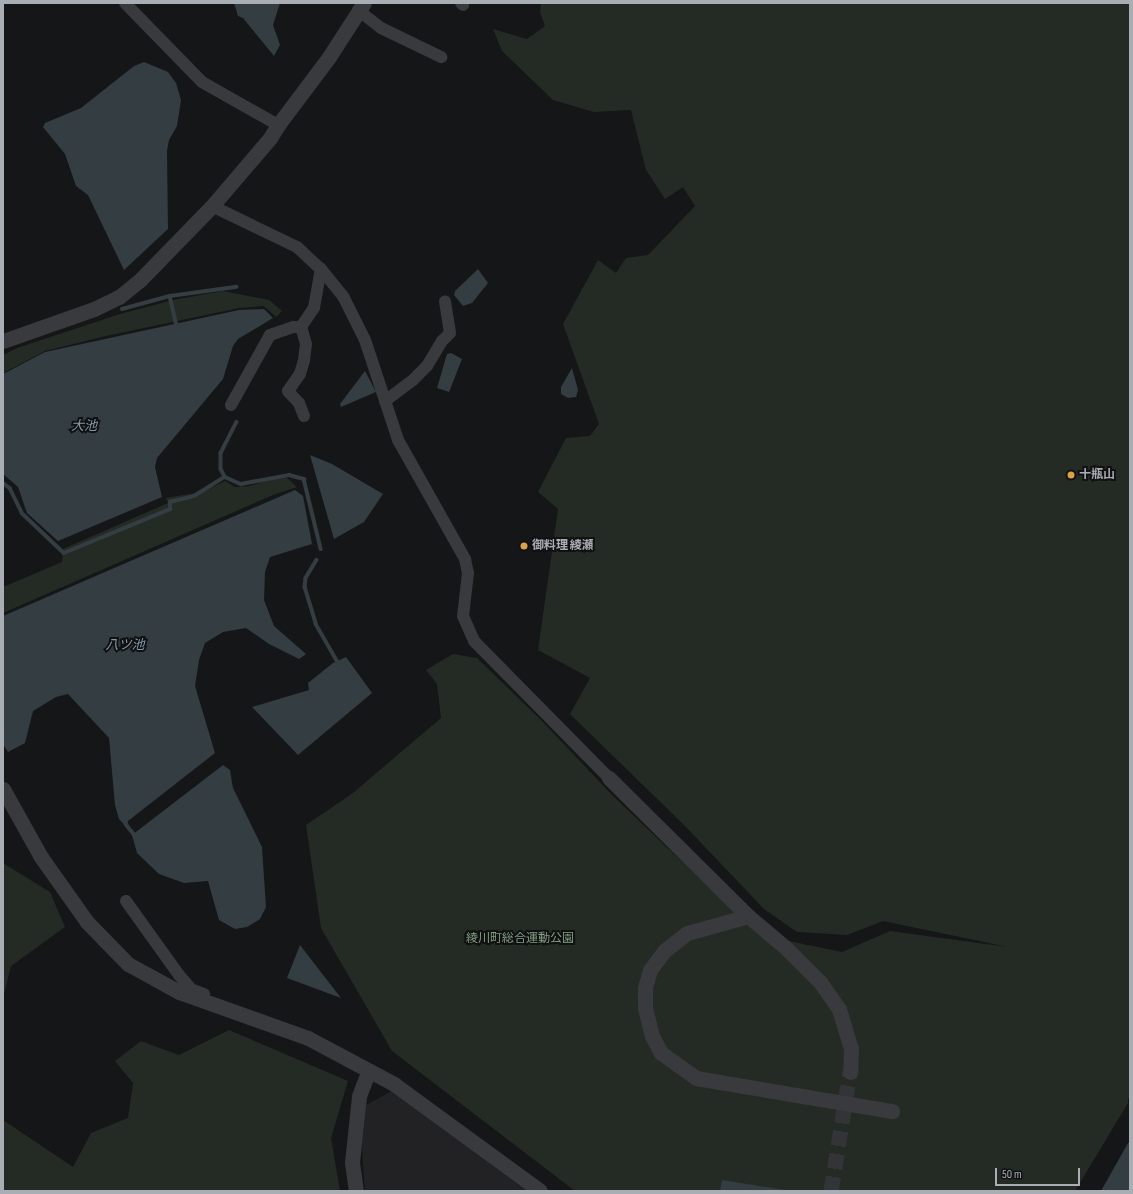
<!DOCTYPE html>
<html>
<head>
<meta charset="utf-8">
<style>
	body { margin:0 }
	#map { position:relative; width:1133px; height:1194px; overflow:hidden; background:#151617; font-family:"Sofia Sans Condensed","Noto Sans JP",sans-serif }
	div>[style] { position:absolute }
	.built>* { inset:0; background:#222224 }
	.green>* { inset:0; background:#242b25 }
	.water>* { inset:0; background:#343d42 }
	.stream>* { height:3.5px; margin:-1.75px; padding:0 1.75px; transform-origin:1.75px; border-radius:1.75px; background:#343d42 }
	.tertiary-tunnel>* { height:15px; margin-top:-7.5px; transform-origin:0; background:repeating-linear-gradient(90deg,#333437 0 15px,transparent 0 23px) }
	.minor>* { height:12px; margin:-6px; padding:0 6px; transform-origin:6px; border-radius:6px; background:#393a3d }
	.tertiary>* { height:15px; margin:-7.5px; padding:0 7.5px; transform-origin:7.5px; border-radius:7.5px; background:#393a3d }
	.dots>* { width:11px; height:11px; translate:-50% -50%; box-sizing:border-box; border:2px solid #111112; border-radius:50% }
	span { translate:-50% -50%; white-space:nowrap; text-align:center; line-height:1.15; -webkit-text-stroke:4px #111112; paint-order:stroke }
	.poi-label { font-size:12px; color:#a9aeb5; font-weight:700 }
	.left { translate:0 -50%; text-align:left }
	.park-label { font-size:12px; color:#829e83 }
	.water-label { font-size:13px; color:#849cac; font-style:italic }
	.frame { position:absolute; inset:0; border:4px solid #a9aeb5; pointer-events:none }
	.scale { position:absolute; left:995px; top:1168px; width:85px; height:18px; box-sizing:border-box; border:2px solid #a9aeb5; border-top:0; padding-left:5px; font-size:12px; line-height:14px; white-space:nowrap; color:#a9aeb5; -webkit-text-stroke:3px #111112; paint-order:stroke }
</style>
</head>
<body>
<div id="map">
	<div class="built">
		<i style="clip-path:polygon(392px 1091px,527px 1191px,365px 1191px,362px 1147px,366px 1105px)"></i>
	</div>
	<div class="green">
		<i style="clip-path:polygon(541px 3px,1130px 3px,1130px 1100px,1128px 1098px,1128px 1103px,1075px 1191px,575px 1191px,392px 1051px,321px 928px,306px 825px,353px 793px,441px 718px,437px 684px,426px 670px,453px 654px,477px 658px,542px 721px,611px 794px,759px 935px,842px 952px,890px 931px,1008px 947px,883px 921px,847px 935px,797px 932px,764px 909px,685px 826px,570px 714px,590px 678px,538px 650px,558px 509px,538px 492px,566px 438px,590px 436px,599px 424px,563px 324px,598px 260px,616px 273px,626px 258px,648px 255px,695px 206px,683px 187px,665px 199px,646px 170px,631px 110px,594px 112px,553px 100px,502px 51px,493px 29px,527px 39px,545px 26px,540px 12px)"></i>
		<i style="clip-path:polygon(223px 291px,269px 300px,282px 311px,276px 317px,264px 306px,239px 308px,106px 336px,45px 351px,3px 373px,3px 355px,17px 348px,120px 314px,173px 300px)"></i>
		<i style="clip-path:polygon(284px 475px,297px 487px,273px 495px,3px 613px,3px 587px,62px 562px,63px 549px,168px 503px,166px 498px,202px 492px,225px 481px,235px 487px,250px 486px)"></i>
		<i style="clip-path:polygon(3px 863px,50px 892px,65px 927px,11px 966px,3px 998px)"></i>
		<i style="clip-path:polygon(229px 1030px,348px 1081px,331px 1138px,340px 1191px,3px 1191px,3px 1120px,73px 1167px,91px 1133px,128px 1118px,133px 1083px,115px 1061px,141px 1041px,179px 1055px)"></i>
	</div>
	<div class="water">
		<i style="clip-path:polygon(234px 3px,280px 3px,273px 25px,280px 45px,274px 56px,243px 18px,238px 16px)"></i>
		<i style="clip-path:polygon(144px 62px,168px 72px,176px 83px,181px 100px,177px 126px,169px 140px,167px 151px,168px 229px,124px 270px,88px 195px,76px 186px,65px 154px,43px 127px,45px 123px,81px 108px,134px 66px)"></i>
		<i style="clip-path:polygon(478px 269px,488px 283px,472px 303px,463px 306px,454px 295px,455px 291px)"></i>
		<i style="clip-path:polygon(264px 309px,273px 318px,238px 339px,233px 346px,223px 379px,157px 458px,155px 467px,162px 497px,58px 541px,27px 513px,18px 487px,3px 474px,3px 374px,45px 352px,239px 310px)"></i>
		<i style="clip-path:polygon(451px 353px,462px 359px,449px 392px,437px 388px,447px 354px)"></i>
		<i style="clip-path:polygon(572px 368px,578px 390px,576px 397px,568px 398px,561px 394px,561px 387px)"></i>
		<i style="clip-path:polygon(365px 371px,376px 392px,341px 407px,340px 404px)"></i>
		<i style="clip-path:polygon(310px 455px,332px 464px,383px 494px,364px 522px,334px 539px)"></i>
		<i style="clip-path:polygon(295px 490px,303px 496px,312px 544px,270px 557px,265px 572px,264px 600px,274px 626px,306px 654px,299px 659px,269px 644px,246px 628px,223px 632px,205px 643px,199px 660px,195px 686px,215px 753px,128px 821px,127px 828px,119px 819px,115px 805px,109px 738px,68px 694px,56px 697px,33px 711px,25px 743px,8px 752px,3px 744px,3px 616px)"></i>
		<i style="clip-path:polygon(346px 657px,372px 693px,298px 755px,252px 707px,309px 690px,308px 683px,333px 663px)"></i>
		<i style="clip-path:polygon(223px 765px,230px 770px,233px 788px,262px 847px,266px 907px,260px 919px,247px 927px,235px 929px,219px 920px,208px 881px,184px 883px,159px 874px,137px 853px,132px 835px)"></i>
		<i style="clip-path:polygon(300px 945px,341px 998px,287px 978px)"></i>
		<i style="clip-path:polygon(1130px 1142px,1130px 1191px,1101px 1191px,1128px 1143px)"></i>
		<i style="clip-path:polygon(722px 1180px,785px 1190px,720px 1191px)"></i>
	</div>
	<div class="stream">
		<i style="left:170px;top:296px;width:31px;rotate:77deg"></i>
		<i style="left:122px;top:309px;width:50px;rotate:-15.2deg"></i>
		<i style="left:170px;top:296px;width:67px;rotate:-7.8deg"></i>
		<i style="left:237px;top:422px;width:35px;rotate:117deg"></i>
		<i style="left:221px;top:453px;width:16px;rotate:90deg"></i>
		<i style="left:221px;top:469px;width:9px;rotate:63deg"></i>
		<i style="left:225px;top:477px;width:17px;rotate:24deg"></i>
		<i style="left:241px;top:484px;width:49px;rotate:-10.6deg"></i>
		<i style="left:289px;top:475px;width:16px;rotate:15deg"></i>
		<i style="left:304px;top:479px;width:72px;rotate:76.3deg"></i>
		<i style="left:3px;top:483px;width:9px;rotate:36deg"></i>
		<i style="left:10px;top:488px;width:28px;rotate:64deg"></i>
		<i style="left:22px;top:513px;width:58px;rotate:43.6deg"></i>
		<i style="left:64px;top:553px;width:115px;rotate:-22.5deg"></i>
		<i style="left:170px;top:509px;width:7px;rotate:-90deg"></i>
		<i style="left:170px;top:502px;width:25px;rotate:-14deg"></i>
		<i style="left:194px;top:496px;width:36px;rotate:-32deg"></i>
		<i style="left:317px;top:560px;width:21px;rotate:121deg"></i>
		<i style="left:306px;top:578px;width:9px;rotate:96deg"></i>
		<i style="left:305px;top:587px;width:39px;rotate:73deg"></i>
		<i style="left:316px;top:624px;width:46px;rotate:60.1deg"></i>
		<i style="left:126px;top:824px;width:18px;rotate:52deg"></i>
	</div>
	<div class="tertiary-tunnel">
		<i style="left:831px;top:1191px;width:121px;rotate:-80.9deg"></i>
	</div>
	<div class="minor">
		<i style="left:125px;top:3px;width:110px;rotate:45.7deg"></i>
		<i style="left:202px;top:82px;width:87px;rotate:29.5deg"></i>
		<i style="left:461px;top:3px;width:3px;rotate:45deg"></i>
		<i style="left:358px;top:10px;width:29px;rotate:38deg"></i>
		<i style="left:381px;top:28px;width:67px;rotate:25.8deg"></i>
		<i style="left:212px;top:206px;width:94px;rotate:25.8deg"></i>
		<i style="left:297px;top:247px;width:33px;rotate:43deg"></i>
		<i style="left:321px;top:269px;width:35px;rotate:51deg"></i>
		<i style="left:343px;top:296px;width:49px;rotate:63.4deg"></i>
		<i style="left:365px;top:340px;width:105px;rotate:71.7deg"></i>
		<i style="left:398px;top:440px;width:137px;rotate:60.6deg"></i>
		<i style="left:465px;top:559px;width:14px;rotate:78deg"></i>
		<i style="left:468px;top:573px;width:43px;rotate:96.6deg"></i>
		<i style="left:463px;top:616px;width:27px;rotate:66deg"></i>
		<i style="left:474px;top:641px;width:192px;rotate:45.4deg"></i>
		<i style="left:385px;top:401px;width:35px;rotate:-37deg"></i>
		<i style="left:413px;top:380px;width:20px;rotate:-45deg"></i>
		<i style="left:427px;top:366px;width:29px;rotate:-59deg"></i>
		<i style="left:442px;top:341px;width:11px;rotate:-45deg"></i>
		<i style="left:450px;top:333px;width:32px;rotate:-99deg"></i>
		<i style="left:231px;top:405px;width:80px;rotate:-60.9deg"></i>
		<i style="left:270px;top:335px;width:24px;rotate:-19deg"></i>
		<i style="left:293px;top:327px;width:8px"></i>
		<i style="left:304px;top:416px;width:14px;rotate:-111deg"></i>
		<i style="left:299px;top:403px;width:16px;rotate:-133deg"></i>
		<i style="left:288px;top:391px;width:21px;rotate:-55deg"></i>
		<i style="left:300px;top:374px;width:15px;rotate:-74deg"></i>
		<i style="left:304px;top:360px;width:16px;rotate:-83deg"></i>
		<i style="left:306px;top:344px;width:18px;rotate:-106deg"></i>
		<i style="left:301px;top:327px;width:23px;rotate:-56deg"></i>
		<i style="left:314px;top:308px;width:40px;rotate:-80deg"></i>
		<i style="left:126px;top:901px;width:91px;rotate:54.4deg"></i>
		<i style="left:179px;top:975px;width:18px;rotate:49deg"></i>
		<i style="left:191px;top:989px;width:14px;rotate:21deg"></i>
	</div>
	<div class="tertiary">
		<i style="left:3px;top:341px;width:96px;rotate:-19.4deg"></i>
		<i style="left:94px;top:309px;width:28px;rotate:-26deg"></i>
		<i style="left:119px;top:297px;width:27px;rotate:-39deg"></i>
		<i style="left:140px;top:280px;width:103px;rotate:-45.8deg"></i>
		<i style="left:212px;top:206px;width:89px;rotate:-49.5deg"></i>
		<i style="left:270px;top:138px;width:15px;rotate:-58deg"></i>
		<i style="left:278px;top:125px;width:85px;rotate:-53.1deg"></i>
		<i style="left:329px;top:57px;width:64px;rotate:-57.1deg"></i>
		<i style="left:609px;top:778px;width:196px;rotate:44.8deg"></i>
		<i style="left:748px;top:916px;width:50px;rotate:40.1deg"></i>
		<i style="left:786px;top:948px;width:48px;rotate:45deg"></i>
		<i style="left:820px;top:982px;width:33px;rotate:55deg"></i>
		<i style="left:839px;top:1009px;width:42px;rotate:73.3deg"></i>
		<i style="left:851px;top:1049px;width:23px;rotate:92deg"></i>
		<i style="left:3px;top:789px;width:78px;rotate:60.8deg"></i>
		<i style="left:41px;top:857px;width:80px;rotate:54.7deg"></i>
		<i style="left:87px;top:922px;width:59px;rotate:45.7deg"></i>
		<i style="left:128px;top:964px;width:58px;rotate:28.8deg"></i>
		<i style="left:179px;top:992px;width:137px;rotate:19.6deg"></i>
		<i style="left:308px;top:1038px;width:98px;rotate:28.1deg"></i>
		<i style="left:394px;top:1084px;width:181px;rotate:36.2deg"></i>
		<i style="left:748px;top:916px;width:63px;rotate:164.4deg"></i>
		<i style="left:687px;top:933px;width:28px;rotate:142deg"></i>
		<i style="left:665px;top:950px;width:25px;rotate:127deg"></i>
		<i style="left:650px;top:970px;width:19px;rotate:106deg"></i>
		<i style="left:645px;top:988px;width:20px;rotate:90deg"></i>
		<i style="left:645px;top:1008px;width:29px;rotate:76deg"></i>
		<i style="left:652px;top:1036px;width:19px;rotate:62deg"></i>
		<i style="left:661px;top:1053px;width:43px;rotate:35.5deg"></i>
		<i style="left:696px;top:1078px;width:199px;rotate:9.6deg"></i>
		<i style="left:356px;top:1191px;width:29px;rotate:-98deg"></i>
		<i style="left:352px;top:1162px;width:66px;rotate:-83.9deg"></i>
		<i style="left:359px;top:1096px;width:26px;rotate:-69deg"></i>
	</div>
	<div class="dots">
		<i style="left:1071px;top:475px;background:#dba249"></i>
		<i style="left:524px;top:546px;background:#dba249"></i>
	</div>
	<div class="poi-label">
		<span class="left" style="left:1079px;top:475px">十瓶山</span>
		<span class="left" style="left:532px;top:546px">御料理 綾瀬</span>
	</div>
	<div class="park-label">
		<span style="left:520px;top:939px">綾川町総合運動公園</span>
	</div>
	<div class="water-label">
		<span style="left:84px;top:426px">大池</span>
		<span style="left:125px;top:645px">八ツ池</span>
	</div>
	<div class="frame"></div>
	<div class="scale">50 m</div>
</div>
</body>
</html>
